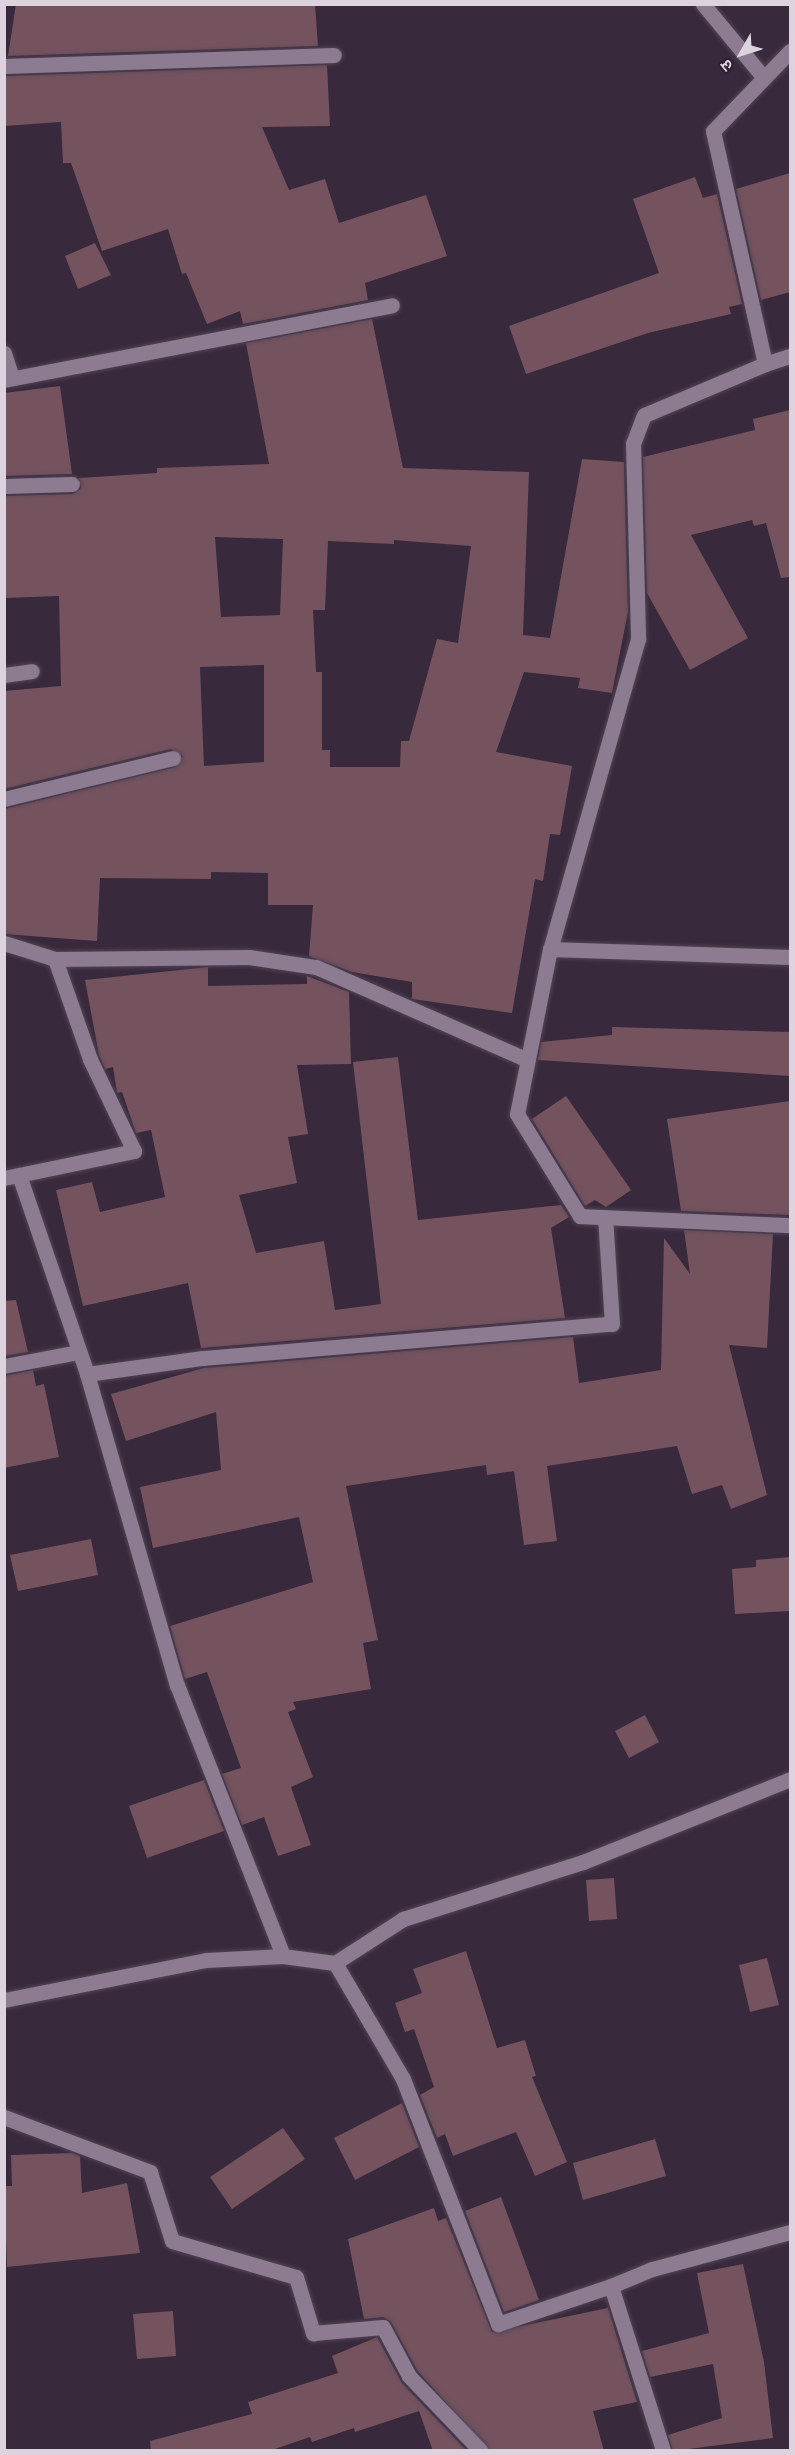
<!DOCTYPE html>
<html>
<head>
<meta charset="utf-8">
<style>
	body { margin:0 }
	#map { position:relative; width:795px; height:2455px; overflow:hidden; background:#38293c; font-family:Jost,"Noto Sans Devanagari",sans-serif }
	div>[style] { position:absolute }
	.building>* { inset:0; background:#74535f }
	.roads { filter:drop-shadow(0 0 2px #504453) drop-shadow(0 0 2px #504453) }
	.minor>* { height:15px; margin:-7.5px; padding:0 7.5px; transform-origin:7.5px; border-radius:7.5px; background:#8d7b91 }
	span { translate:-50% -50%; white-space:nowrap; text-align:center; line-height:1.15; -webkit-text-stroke:5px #2e2031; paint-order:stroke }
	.frame { position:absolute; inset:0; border:6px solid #dcd3df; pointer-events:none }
	.north { position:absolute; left:711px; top:24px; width:60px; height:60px; -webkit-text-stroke:4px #2e2031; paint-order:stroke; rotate:231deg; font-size:16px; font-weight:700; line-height:24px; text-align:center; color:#dcd3df }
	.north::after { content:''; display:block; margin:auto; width:21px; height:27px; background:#dcd3df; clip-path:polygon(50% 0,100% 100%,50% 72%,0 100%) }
</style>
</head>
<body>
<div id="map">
	<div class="building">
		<i style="clip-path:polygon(16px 4px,315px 4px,318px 46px,8px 56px)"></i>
		<i style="clip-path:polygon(327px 65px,330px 126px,262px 127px,289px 190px,325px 179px,339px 223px,426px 195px,447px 256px,365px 283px,368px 300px,243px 324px,240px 311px,207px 324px,186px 273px,182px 274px,168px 229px,102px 251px,71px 163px,63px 163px,61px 122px,4px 126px,5px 76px)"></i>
		<i style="clip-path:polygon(790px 173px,790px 292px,761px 300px,736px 189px)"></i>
		<i style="clip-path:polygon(695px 177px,703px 198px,717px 194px,742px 304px,729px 307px,731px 314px,648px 333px,526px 374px,509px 326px,659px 273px,633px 199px)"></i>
		<i style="clip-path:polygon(95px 243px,111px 275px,78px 289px,65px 256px)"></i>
		<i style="clip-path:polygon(evenodd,372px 319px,403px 468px,529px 472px,523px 635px,550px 638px,582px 459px,624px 462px,628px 612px,612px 693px,578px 688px,580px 678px,524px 672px,496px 752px,572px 766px,560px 835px,550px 834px,543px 881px,535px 879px,512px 1013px,412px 999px,412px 982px,352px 972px,309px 956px,313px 905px,268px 905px,268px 873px,211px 872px,211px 879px,100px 878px,97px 941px,4px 934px,4px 809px,175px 767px,183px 756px,171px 749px,4px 789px,4px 691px,61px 686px,59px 596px,4px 598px,4px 496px,73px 494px,81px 488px,79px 478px,157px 473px,157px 468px,269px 464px,246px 343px,372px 319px,215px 537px,283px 539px,280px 615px,221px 617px,215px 537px,372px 319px,394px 540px,471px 546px,458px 643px,437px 639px,409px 741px,401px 741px,400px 767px,330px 767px,330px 750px,322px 750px,322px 672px,316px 672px,313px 610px,325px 610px,328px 541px,394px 544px,394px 540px,372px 319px,264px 665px,264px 762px,204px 766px,200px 667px,264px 665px)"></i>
		<i style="clip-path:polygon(60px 386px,72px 474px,4px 476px,4px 393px)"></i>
		<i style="clip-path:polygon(790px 410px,790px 577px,781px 578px,766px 523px,754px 526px,752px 520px,691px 535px,748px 638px,690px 670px,647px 593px,643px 457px,755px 430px,753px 419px)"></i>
		<i style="clip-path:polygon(208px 967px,208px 986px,307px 984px,307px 976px,349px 992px,351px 1064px,297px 1065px,308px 1134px,288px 1137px,297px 1183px,239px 1195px,256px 1253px,324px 1241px,335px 1310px,381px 1304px,353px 1062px,398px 1057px,418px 1220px,561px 1205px,569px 1217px,551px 1228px,565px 1318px,201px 1348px,188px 1283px,83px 1306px,56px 1190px,92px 1182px,100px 1212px,165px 1197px,151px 1130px,136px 1133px,122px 1092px,117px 1093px,113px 1067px,105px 1069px,99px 1055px,85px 980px)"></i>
		<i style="clip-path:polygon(612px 1027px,790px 1032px,790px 1076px,538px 1060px,541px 1042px,612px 1035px)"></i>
		<i style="clip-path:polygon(566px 1096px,631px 1190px,606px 1207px,595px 1200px,585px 1206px,532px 1119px)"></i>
		<i style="clip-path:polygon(790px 1101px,790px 1215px,681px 1211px,667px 1119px)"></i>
		<i style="clip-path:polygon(684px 1230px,773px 1234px,767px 1348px,729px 1345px,767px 1495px,731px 1509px,722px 1485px,692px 1494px,677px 1446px,547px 1466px,557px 1541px,524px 1545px,514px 1471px,487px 1475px,486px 1465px,346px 1486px,378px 1640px,363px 1643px,371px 1689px,293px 1702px,296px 1709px,288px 1712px,313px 1777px,291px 1787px,311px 1845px,278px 1856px,264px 1817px,242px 1825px,222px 1774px,241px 1768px,207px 1672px,185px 1679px,170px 1626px,313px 1582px,299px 1517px,153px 1548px,140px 1487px,221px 1470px,216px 1412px,126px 1441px,111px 1394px,204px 1368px,573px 1337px,579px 1383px,661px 1370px,664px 1238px,690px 1274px)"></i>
		<i style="clip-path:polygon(16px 1300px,28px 1352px,4px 1356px,4px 1301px)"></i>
		<i style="clip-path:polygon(33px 1370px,36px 1386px,44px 1384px,59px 1457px,4px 1468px,4px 1376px)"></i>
		<i style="clip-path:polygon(91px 1539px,98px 1575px,18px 1591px,10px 1555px)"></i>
		<i style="clip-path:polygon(790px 1557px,790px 1611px,735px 1614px,732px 1569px,756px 1567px,756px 1560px)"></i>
		<i style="clip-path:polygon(645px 1715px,659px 1742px,629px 1758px,615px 1731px)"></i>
		<i style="clip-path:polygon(204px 1780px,224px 1831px,147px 1858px,129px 1806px)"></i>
		<i style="clip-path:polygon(614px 1878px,617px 1919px,589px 1921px,586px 1880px)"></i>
		<i style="clip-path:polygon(466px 1951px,497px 2048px,525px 2040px,536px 2076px,532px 2077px,567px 2162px,535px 2176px,516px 2132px,453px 2156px,445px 2134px,437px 2138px,420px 2095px,434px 2087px,414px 2029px,405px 2032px,395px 2003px,422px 1993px,413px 1969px)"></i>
		<i style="clip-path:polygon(767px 1958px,779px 2005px,750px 2012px,739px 1965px)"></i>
		<i style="clip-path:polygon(402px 2103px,419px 2147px,355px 2180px,334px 2138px)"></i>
		<i style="clip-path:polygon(283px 2128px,305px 2159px,232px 2209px,210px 2177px)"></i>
		<i style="clip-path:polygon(655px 2139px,666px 2176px,583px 2200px,573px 2163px)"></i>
		<i style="clip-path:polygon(72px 2153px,80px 2156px,82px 2193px,127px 2183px,140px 2253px,7px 2267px,4px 2186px,12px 2186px,11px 2155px)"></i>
		<i style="clip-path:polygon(501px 2197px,539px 2300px,504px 2312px,465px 2211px)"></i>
		<i style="clip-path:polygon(434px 2208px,438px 2221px,446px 2218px,492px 2332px,608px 2308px,637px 2402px,593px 2411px,604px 2451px,489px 2451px,417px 2370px,391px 2322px,383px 2317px,364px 2319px,348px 2239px)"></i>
		<i style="clip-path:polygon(743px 2264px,764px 2362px,773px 2438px,673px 2451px,668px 2435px,722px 2418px,713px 2364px,650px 2377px,642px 2351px,709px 2333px,697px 2273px)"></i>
		<i style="clip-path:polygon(173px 2311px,176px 2356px,137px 2359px,133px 2314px)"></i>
		<i style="clip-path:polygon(377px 2337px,402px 2383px,467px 2451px,433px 2451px,419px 2411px,355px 2432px,354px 2428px,312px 2442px,310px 2437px,269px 2451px,151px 2451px,150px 2441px,252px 2414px,248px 2402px,338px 2373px,332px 2356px)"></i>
	</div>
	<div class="roads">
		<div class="minor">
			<i style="left:703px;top:4px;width:96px;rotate:50.5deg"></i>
			<i style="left:790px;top:51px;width:111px;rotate:133.9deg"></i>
			<i style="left:713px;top:131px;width:239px;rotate:77.4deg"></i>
			<i style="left:765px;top:364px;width:131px;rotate:157.1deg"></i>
			<i style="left:644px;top:415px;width:30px;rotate:111deg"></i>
			<i style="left:633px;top:443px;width:196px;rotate:88.5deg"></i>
			<i style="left:638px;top:639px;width:322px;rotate:105.8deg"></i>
			<i style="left:550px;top:949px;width:168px;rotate:101.3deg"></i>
			<i style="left:517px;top:1114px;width:120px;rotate:58.3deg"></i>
			<i style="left:580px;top:1216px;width:210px;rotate:2.5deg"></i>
			<i style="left:4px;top:66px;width:330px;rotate:-1.9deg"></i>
			<i style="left:4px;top:353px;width:26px;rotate:72deg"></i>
			<i style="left:765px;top:364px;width:26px;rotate:-18deg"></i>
			<i style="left:4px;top:380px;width:395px;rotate:-10.9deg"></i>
			<i style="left:4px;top:486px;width:68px;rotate:-1.7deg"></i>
			<i style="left:4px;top:675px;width:28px;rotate:-8deg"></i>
			<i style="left:4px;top:799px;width:174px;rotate:-13.6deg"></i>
			<i style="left:4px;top:943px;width:53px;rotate:17.4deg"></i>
			<i style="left:55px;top:959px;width:194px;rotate:-0.6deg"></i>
			<i style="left:249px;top:957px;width:68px;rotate:8.5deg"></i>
			<i style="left:316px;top:967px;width:229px;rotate:23.7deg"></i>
			<i style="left:550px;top:949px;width:240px;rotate:1.9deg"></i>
			<i style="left:19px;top:1175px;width:210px;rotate:71.1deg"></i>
			<i style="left:87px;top:1374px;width:324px;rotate:73.9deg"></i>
			<i style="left:177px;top:1685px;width:291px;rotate:68.6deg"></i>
			<i style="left:4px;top:1178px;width:133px;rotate:-11.7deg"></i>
			<i style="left:134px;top:1151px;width:102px;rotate:-115.6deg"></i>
			<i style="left:90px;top:1059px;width:106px;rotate:-109.3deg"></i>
			<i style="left:4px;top:1366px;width:75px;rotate:-10.7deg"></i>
			<i style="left:87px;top:1374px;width:117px;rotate:-7.9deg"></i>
			<i style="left:203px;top:1358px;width:410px;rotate:-4.8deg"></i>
			<i style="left:612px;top:1324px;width:107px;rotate:-93.7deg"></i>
			<i style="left:335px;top:1963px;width:81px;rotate:-32.9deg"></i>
			<i style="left:403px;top:1919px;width:189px;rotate:-17.6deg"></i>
			<i style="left:583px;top:1862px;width:223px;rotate:-21.8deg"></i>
			<i style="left:4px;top:2000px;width:206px;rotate:-11.2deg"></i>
			<i style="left:206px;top:1960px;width:77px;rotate:-3deg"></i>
			<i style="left:283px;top:1956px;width:52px;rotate:7.7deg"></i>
			<i style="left:335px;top:1963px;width:134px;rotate:59.6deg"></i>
			<i style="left:403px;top:2079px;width:263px;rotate:68.8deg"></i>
			<i style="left:498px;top:2324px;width:119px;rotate:-18.6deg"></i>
			<i style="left:4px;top:2117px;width:156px;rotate:20.6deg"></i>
			<i style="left:150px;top:2172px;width:72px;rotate:72.3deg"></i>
			<i style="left:172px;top:2241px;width:129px;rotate:16.2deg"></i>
			<i style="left:296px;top:2277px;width:59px;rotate:73.1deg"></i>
			<i style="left:313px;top:2333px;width:70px;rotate:-4.9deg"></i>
			<i style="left:383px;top:2327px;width:55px;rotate:62deg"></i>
			<i style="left:409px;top:2376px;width:103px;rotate:46.2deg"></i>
			<i style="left:663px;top:2450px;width:172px;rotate:-107.6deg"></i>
			<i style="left:611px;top:2286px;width:44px;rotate:-22.5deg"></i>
			<i style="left:652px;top:2269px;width:143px;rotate:-15deg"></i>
		</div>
	</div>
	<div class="frame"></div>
	<div class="north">उ</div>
</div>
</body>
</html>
